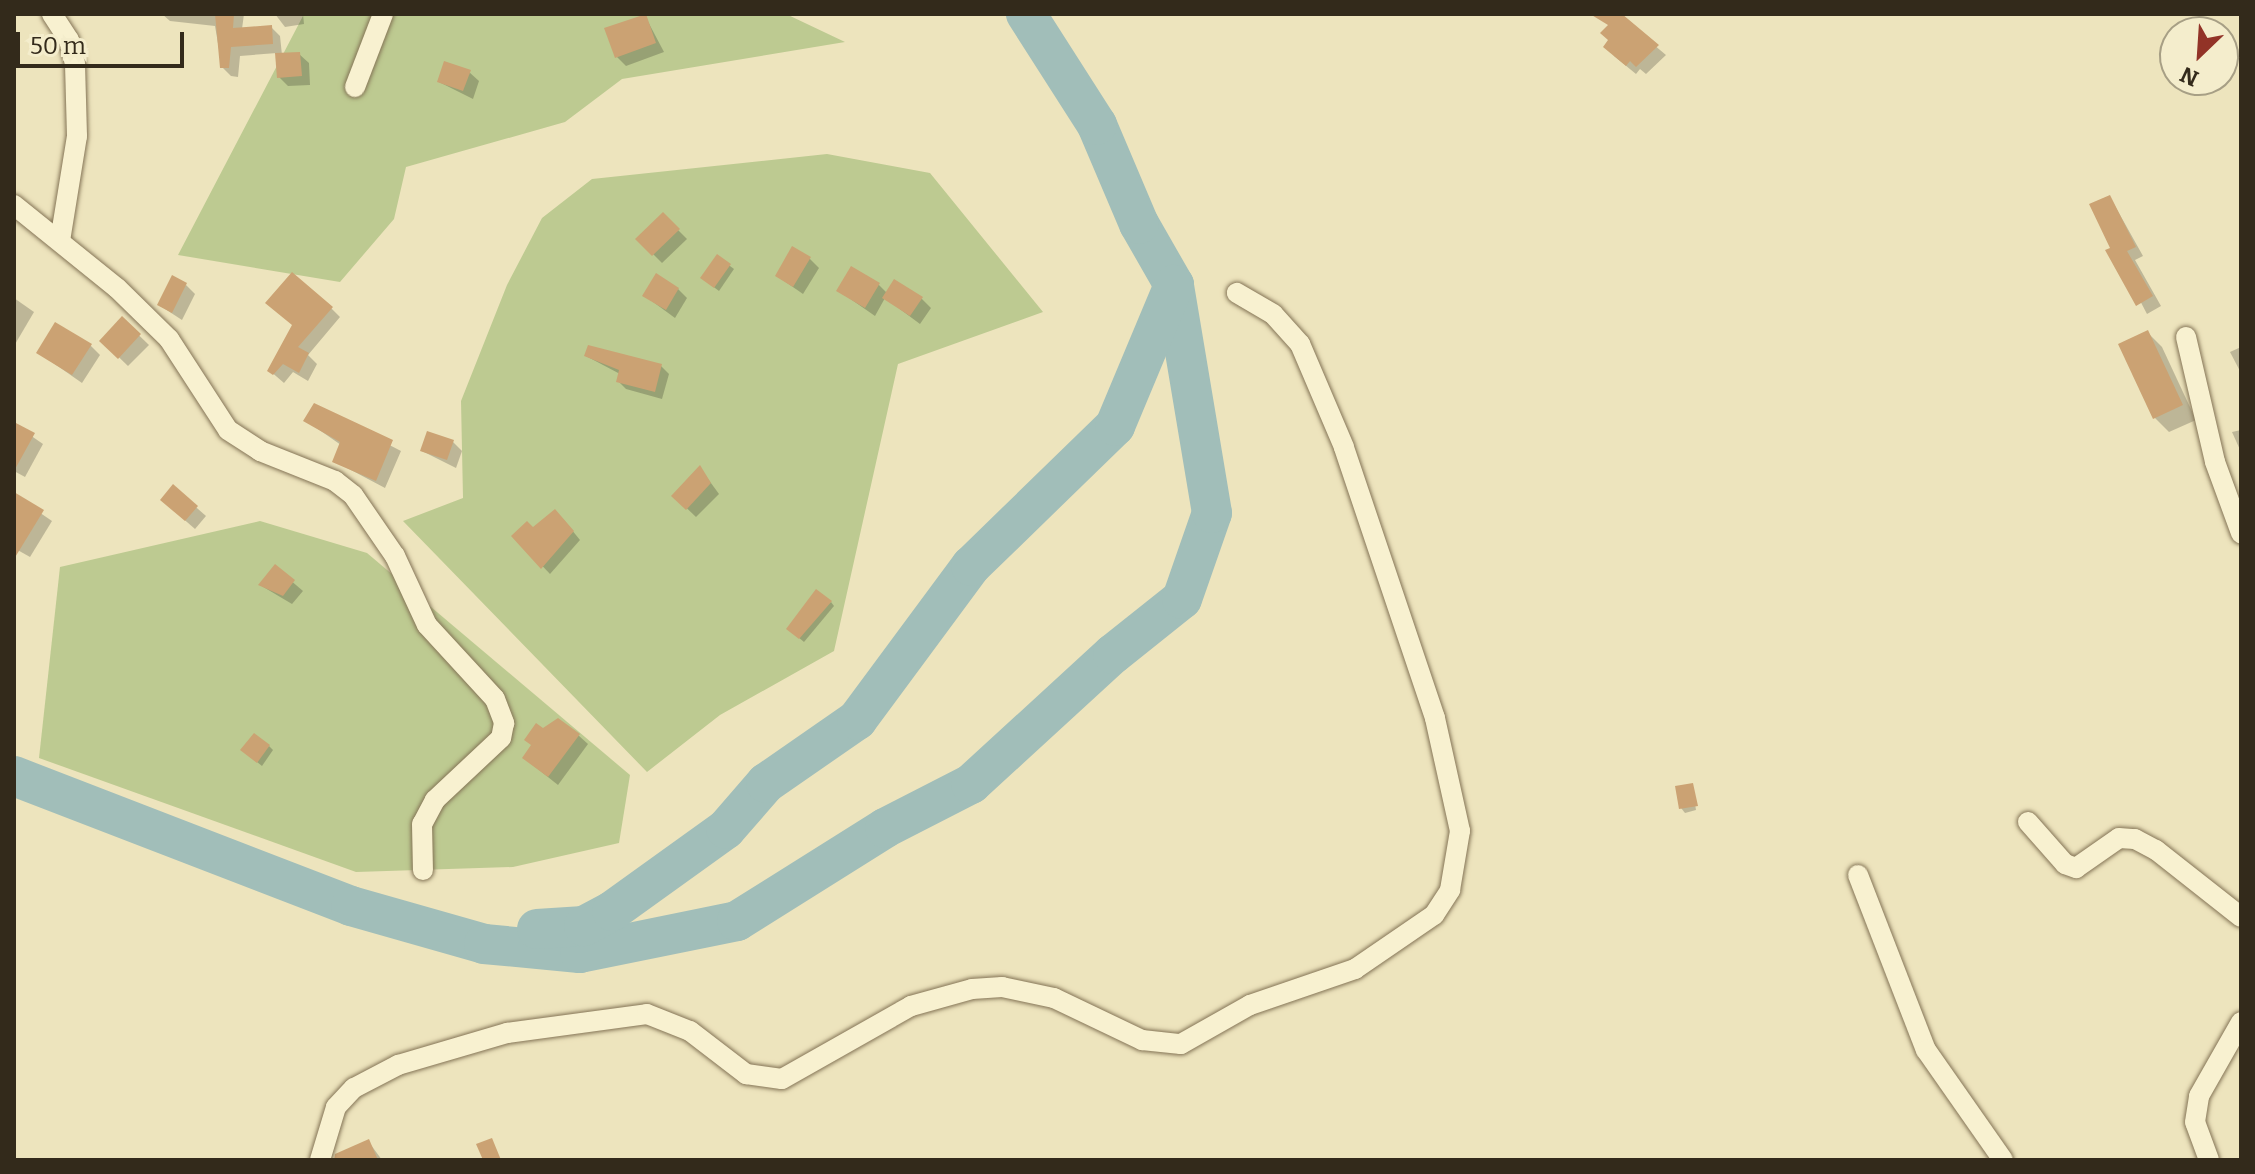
<!DOCTYPE html>
<html>
<head>
<meta charset="utf-8">
<style>
	body { margin:0 }
	#map { position:relative; width:2255px; height:1174px; overflow:hidden; background:#ede4bd; font-family:Bitter,serif }
	div>[style] { position:absolute }
	.green>* { inset:0; background:#bdca91 }
	.shadow>* { inset:0; background:#0003 }
	.river>* { height:40px; margin:-20px; padding:0 20px; transform-origin:20px; border-radius:20px; background:#a1beb9 }
	.building>* { inset:0; background:#cba273 }
	.roads { filter:drop-shadow(0 0 2px #847456) drop-shadow(0 0 2px #847456) }
	.minor>* { height:20px; margin:-10px; padding:0 10px; transform-origin:10px; border-radius:10px; background:#f8f1d0 }
	span { translate:-50% -50%; white-space:nowrap; text-align:center; line-height:1.15; -webkit-text-stroke:6px #f4edcc; paint-order:stroke }
	.frame { position:absolute; inset:0; border:16px solid #332a1b; pointer-events:none }
	.north { position:absolute; left:2159px; top:16px; width:80px; height:80px; box-sizing:border-box; background:#f4edcc; border:2px solid #a79f85; border-radius:50%; rotate:205deg; font-size:22px; font-weight:700; line-height:32px; text-align:center; color:#332a1b }
	.north::after { content:''; display:block; margin:auto; width:28px; height:36px; background:#923327; clip-path:polygon(50% 0,100% 100%,50% 72%,0 100%) }
	.scale { position:absolute; left:16px; top:32px; width:168px; height:36px; box-sizing:border-box; border:4px solid #332a1b; border-top:0; padding-left:10px; font-size:24px; line-height:28px; white-space:nowrap; color:#332a1b; -webkit-text-stroke:6px #f4edcc; paint-order:stroke }
</style>
</head>
<body>
<div id="map">
	<div class="green">
		<i style="clip-path:polygon(304px 14px,786px 14px,845px 42px,622px 79px,565px 122px,406px 167px,394px 219px,340px 282px,178px 255px)"></i>
		<i style="clip-path:polygon(827px 154px,930px 173px,1043px 312px,898px 364px,834px 651px,720px 715px,647px 772px,403px 521px,463px 498px,461px 401px,507px 285px,542px 218px,592px 179px)"></i>
		<i style="clip-path:polygon(260px 521px,367px 553px,630px 775px,619px 843px,513px 867px,356px 872px,39px 758px,60px 567px)"></i>
	</div>
	<div class="shadow">
		<i style="clip-path:polygon(162px 14px,244px 14px,242px 29px,271px 27px,280px 36px,282px 55px,299px 54px,309px 63px,310px 85px,288px 86px,279px 77px,277px 53px,240px 56px,238px 77px,231px 76px,222px 67px,215px 26px,170px 21px)"></i>
		<i style="clip-path:polygon(275px 14px,303px 14px,304px 24px,285px 27px)"></i>
		<i style="clip-path:polygon(1617px 14px,1666px 55px,1646px 74px,1640px 69px,1636px 74px,1614px 56px,1610px 41px)"></i>
		<i style="clip-path:polygon(645px 16px,664px 52px,626px 66px,617px 57px)"></i>
		<i style="clip-path:polygon(469px 72px,479px 81px,473px 99px,439px 82px)"></i>
		<i style="clip-path:polygon(2110px 197px,2143px 256px,2135px 260px,2161px 306px,2147px 314px,2113px 249px)"></i>
		<i style="clip-path:polygon(663px 215px,687px 239px,662px 263px,638px 239px)"></i>
		<i style="clip-path:polygon(718px 257px,734px 269px,719px 291px,707px 282px)"></i>
		<i style="clip-path:polygon(809px 258px,819px 268px,803px 294px,777px 276px)"></i>
		<i style="clip-path:polygon(878px 284px,887px 293px,921px 298px,931px 308px,920px 324px,885px 298px,875px 316px,839px 291px)"></i>
		<i style="clip-path:polygon(186px 285px,195px 294px,182px 320px,159px 305px)"></i>
		<i style="clip-path:polygon(678px 289px,687px 298px,675px 318px,645px 296px)"></i>
		<i style="clip-path:polygon(14px 298px,34px 312px,14px 346px)"></i>
		<i style="clip-path:polygon(331px 308px,340px 317px,308px 355px,317px 364px,308px 381px,293px 372px,284px 383px,269px 370px)"></i>
		<i style="clip-path:polygon(122px 319px,149px 345px,128px 366px,102px 341px)"></i>
		<i style="clip-path:polygon(2148px 333px,2162px 347px,2196px 420px,2169px 432px,2155px 418px)"></i>
		<i style="clip-path:polygon(90px 345px,100px 355px,82px 383px,39px 353px)"></i>
		<i style="clip-path:polygon(2241px 347px,2241px 373px,2230px 352px)"></i>
		<i style="clip-path:polygon(586px 356px,661px 366px,669px 374px,662px 399px,626px 389px,618px 381px,620px 374px)"></i>
		<i style="clip-path:polygon(314px 406px,401px 451px,385px 488px,334px 461px,341px 445px,305px 420px)"></i>
		<i style="clip-path:polygon(14px 424px,43px 444px,25px 477px,14px 471px)"></i>
		<i style="clip-path:polygon(2241px 430px,2241px 452px,2232px 432px)"></i>
		<i style="clip-path:polygon(453px 442px,462px 451px,456px 468px,422px 451px)"></i>
		<i style="clip-path:polygon(700px 468px,719px 494px,696px 517px,674px 496px)"></i>
		<i style="clip-path:polygon(173px 487px,206px 516px,195px 529px,172px 509px)"></i>
		<i style="clip-path:polygon(14px 495px,52px 521px,30px 557px,14px 548px)"></i>
		<i style="clip-path:polygon(563px 519px,580px 540px,550px 574px,514px 536px)"></i>
		<i style="clip-path:polygon(275px 567px,303px 591px,292px 604px,260px 585px)"></i>
		<i style="clip-path:polygon(831px 602px,834px 606px,804px 642px,792px 632px)"></i>
		<i style="clip-path:polygon(578px 735px,588px 744px,558px 785px,524px 758px)"></i>
		<i style="clip-path:polygon(269px 746px,273px 750px,262px 766px,247px 754px)"></i>
		<i style="clip-path:polygon(1692px 785px,1696px 810px,1685px 813px,1681px 808px)"></i>
		<i style="clip-path:polygon(368px 1141px,382px 1160px,342px 1160px)"></i>
	</div>
	<div class="river">
		<i style="left:14px;top:776px;width:361px;rotate:21.1deg"></i>
		<i style="left:351px;top:906px;width:138px;rotate:15.9deg"></i>
		<i style="left:484px;top:944px;width:96px;rotate:5.4deg"></i>
		<i style="left:580px;top:953px;width:160px;rotate:-11.5deg"></i>
		<i style="left:737px;top:921px;width:175px;rotate:-32.1deg"></i>
		<i style="left:885px;top:828px;width:97px;rotate:-27.1deg"></i>
		<i style="left:971px;top:784px;width:193px;rotate:-42.5deg"></i>
		<i style="left:1113px;top:654px;width:88px;rotate:-38.6deg"></i>
		<i style="left:1182px;top:599px;width:91px;rotate:-70.8deg"></i>
		<i style="left:1212px;top:513px;width:231px;rotate:-99.5deg"></i>
		<i style="left:1174px;top:285px;width:70px;rotate:-119.8deg"></i>
		<i style="left:1139px;top:224px;width:108px;rotate:-113deg"></i>
		<i style="left:1097px;top:125px;width:132px;rotate:-122.6deg"></i>
		<i style="left:537px;top:929px;width:47px;rotate:-3.7deg"></i>
		<i style="left:584px;top:926px;width:32px;rotate:-28deg"></i>
		<i style="left:612px;top:911px;width:140px;rotate:-35.7deg"></i>
		<i style="left:726px;top:829px;width:61px;rotate:-49deg"></i>
		<i style="left:766px;top:783px;width:111px;rotate:-34.7deg"></i>
		<i style="left:857px;top:720px;width:192px;rotate:-53.5deg"></i>
		<i style="left:971px;top:566px;width:201px;rotate:-44.2deg"></i>
		<i style="left:1115px;top:426px;width:153px;rotate:-67.3deg"></i>
	</div>
	<div class="building">
		<i style="clip-path:polygon(215px 14px,234px 14px,233px 28px,272px 25px,273px 44px,231px 47px,229px 68px,220px 68px)"></i>
		<i style="clip-path:polygon(646px 14px,656px 43px,615px 58px,604px 28px)"></i>
		<i style="clip-path:polygon(1590px 14px,1622px 14px,1659px 45px,1636px 67px,1630px 61px,1626px 66px,1603px 47px,1608px 40px,1600px 33px,1608px 25px)"></i>
		<i style="clip-path:polygon(300px 52px,302px 76px,277px 78px,275px 53px)"></i>
		<i style="clip-path:polygon(444px 61px,471px 70px,463px 91px,437px 82px)"></i>
		<i style="clip-path:polygon(2110px 195px,2136px 247px,2127px 251px,2153px 296px,2136px 306px,2105px 250px,2110px 248px,2089px 204px)"></i>
		<i style="clip-path:polygon(663px 212px,680px 229px,652px 256px,635px 239px)"></i>
		<i style="clip-path:polygon(792px 246px,811px 257px,793px 287px,775px 276px)"></i>
		<i style="clip-path:polygon(717px 254px,731px 264px,714px 288px,700px 278px)"></i>
		<i style="clip-path:polygon(851px 266px,880px 283px,865px 308px,836px 291px)"></i>
		<i style="clip-path:polygon(292px 272px,333px 307px,298px 347px,309px 353px,299px 373px,283px 364px,273px 375px,267px 371px,292px 325px,265px 303px)"></i>
		<i style="clip-path:polygon(656px 273px,679px 288px,666px 310px,642px 296px)"></i>
		<i style="clip-path:polygon(172px 275px,187px 283px,172px 313px,157px 305px)"></i>
		<i style="clip-path:polygon(894px 279px,923px 297px,910px 316px,882px 298px)"></i>
		<i style="clip-path:polygon(122px 316px,141px 334px,118px 359px,99px 341px)"></i>
		<i style="clip-path:polygon(55px 322px,92px 344px,72px 375px,36px 353px)"></i>
		<i style="clip-path:polygon(2148px 330px,2183px 405px,2153px 419px,2118px 344px)"></i>
		<i style="clip-path:polygon(588px 345px,662px 364px,655px 392px,616px 382px,619px 370px,584px 356px)"></i>
		<i style="clip-path:polygon(314px 403px,393px 440px,376px 481px,332px 462px,340px 442px,303px 421px)"></i>
		<i style="clip-path:polygon(14px 422px,35px 433px,14px 471px)"></i>
		<i style="clip-path:polygon(427px 431px,454px 440px,447px 460px,420px 451px)"></i>
		<i style="clip-path:polygon(700px 465px,711px 483px,686px 510px,671px 496px)"></i>
		<i style="clip-path:polygon(173px 484px,198px 506px,185px 521px,160px 500px)"></i>
		<i style="clip-path:polygon(14px 492px,44px 510px,14px 559px)"></i>
		<i style="clip-path:polygon(555px 509px,574px 531px,541px 569px,511px 536px,527px 521px,533px 527px)"></i>
		<i style="clip-path:polygon(275px 564px,295px 580px,283px 596px,258px 585px)"></i>
		<i style="clip-path:polygon(816px 589px,832px 601px,799px 639px,786px 629px)"></i>
		<i style="clip-path:polygon(558px 718px,580px 734px,548px 777px,522px 758px,531px 745px,524px 740px,536px 723px,543px 728px)"></i>
		<i style="clip-path:polygon(254px 733px,270px 745px,257px 763px,240px 750px)"></i>
		<i style="clip-path:polygon(1693px 783px,1698px 806px,1679px 809px,1675px 786px)"></i>
		<i style="clip-path:polygon(492px 1138px,501px 1160px,483px 1160px,476px 1144px)"></i>
		<i style="clip-path:polygon(369px 1139px,378px 1160px,334px 1160px,335px 1154px)"></i>
	</div>
	<div class="roads">
		<div class="minor">
			<i style="left:52px;top:14px;width:31px;rotate:57deg"></i>
			<i style="left:69px;top:40px;width:25px;rotate:76deg"></i>
			<i style="left:75px;top:64px;width:72px;rotate:88.4deg"></i>
			<i style="left:77px;top:136px;width:106px;rotate:99.2deg"></i>
			<i style="left:355px;top:87px;width:78px;rotate:-69deg"></i>
			<i style="left:14px;top:205px;width:132px;rotate:38.9deg"></i>
			<i style="left:117px;top:288px;width:73px;rotate:44.4deg"></i>
			<i style="left:169px;top:339px;width:108px;rotate:57deg"></i>
			<i style="left:228px;top:430px;width:38px;rotate:33deg"></i>
			<i style="left:260px;top:451px;width:81px;rotate:21.8deg"></i>
			<i style="left:335px;top:481px;width:23px;rotate:38deg"></i>
			<i style="left:353px;top:495px;width:74px;rotate:55.5deg"></i>
			<i style="left:395px;top:556px;width:76px;rotate:65.1deg"></i>
			<i style="left:427px;top:625px;width:100px;rotate:47.4deg"></i>
			<i style="left:495px;top:699px;width:26px;rotate:69deg"></i>
			<i style="left:504px;top:723px;width:15px;rotate:101deg"></i>
			<i style="left:501px;top:738px;width:91px;rotate:136.8deg"></i>
			<i style="left:435px;top:800px;width:27px;rotate:118deg"></i>
			<i style="left:422px;top:824px;width:46px;rotate:88.8deg"></i>
			<i style="left:2186px;top:337px;width:128px;rotate:76.9deg"></i>
			<i style="left:2215px;top:462px;width:76px;rotate:69.9deg"></i>
			<i style="left:2028px;top:822px;width:56px;rotate:48.6deg"></i>
			<i style="left:2065px;top:864px;width:12px;rotate:20deg"></i>
			<i style="left:2076px;top:868px;width:52px;rotate:-34.9deg"></i>
			<i style="left:2119px;top:838px;width:16px;rotate:4deg"></i>
			<i style="left:2135px;top:839px;width:24px;rotate:28deg"></i>
			<i style="left:2156px;top:850px;width:108px;rotate:38.2deg"></i>
			<i style="left:1858px;top:875px;width:188px;rotate:68.8deg"></i>
			<i style="left:1926px;top:1050px;width:134px;rotate:55deg"></i>
			<i style="left:320px;top:1160px;width:55px;rotate:-73.2deg"></i>
			<i style="left:336px;top:1107px;width:26px;rotate:-47deg"></i>
			<i style="left:354px;top:1088px;width:50px;rotate:-27.6deg"></i>
			<i style="left:398px;top:1065px;width:114px;rotate:-16.4deg"></i>
			<i style="left:507px;top:1033px;width:141px;rotate:-7.7deg"></i>
			<i style="left:647px;top:1014px;width:46px;rotate:21.6deg"></i>
			<i style="left:690px;top:1031px;width:71px;rotate:37.5deg"></i>
			<i style="left:746px;top:1074px;width:36px;rotate:8deg"></i>
			<i style="left:782px;top:1079px;width:148px;rotate:-29.5deg"></i>
			<i style="left:911px;top:1006px;width:63px;rotate:-15.6deg"></i>
			<i style="left:972px;top:989px;width:30px;rotate:-4deg"></i>
			<i style="left:1002px;top:987px;width:53px;rotate:11.9deg"></i>
			<i style="left:1054px;top:998px;width:98px;rotate:25.5deg"></i>
			<i style="left:1142px;top:1040px;width:39px;rotate:6deg"></i>
			<i style="left:1181px;top:1044px;width:79px;rotate:-29.5deg"></i>
			<i style="left:1250px;top:1005px;width:111px;rotate:-18.9deg"></i>
			<i style="left:1355px;top:969px;width:96px;rotate:-34.4deg"></i>
			<i style="left:1434px;top:915px;width:30px;rotate:-57deg"></i>
			<i style="left:1450px;top:890px;width:60px;rotate:-80.4deg"></i>
			<i style="left:1460px;top:831px;width:116px;rotate:-102.5deg"></i>
			<i style="left:1435px;top:718px;width:286px;rotate:-108.6deg"></i>
			<i style="left:1344px;top:447px;width:112px;rotate:-113.1deg"></i>
			<i style="left:1300px;top:344px;width:40px;rotate:-132deg"></i>
			<i style="left:1273px;top:314px;width:42px;rotate:-149.7deg"></i>
			<i style="left:2209px;top:1160px;width:40px;rotate:-110.2deg"></i>
			<i style="left:2195px;top:1122px;width:26px;rotate:-81deg"></i>
			<i style="left:2199px;top:1096px;width:85px;rotate:-60.4deg"></i>
		</div>
	</div>
	<div class="frame"></div>
	<div class="north">N</div>
	<div class="scale">50 m</div>
</div>
</body>
</html>
